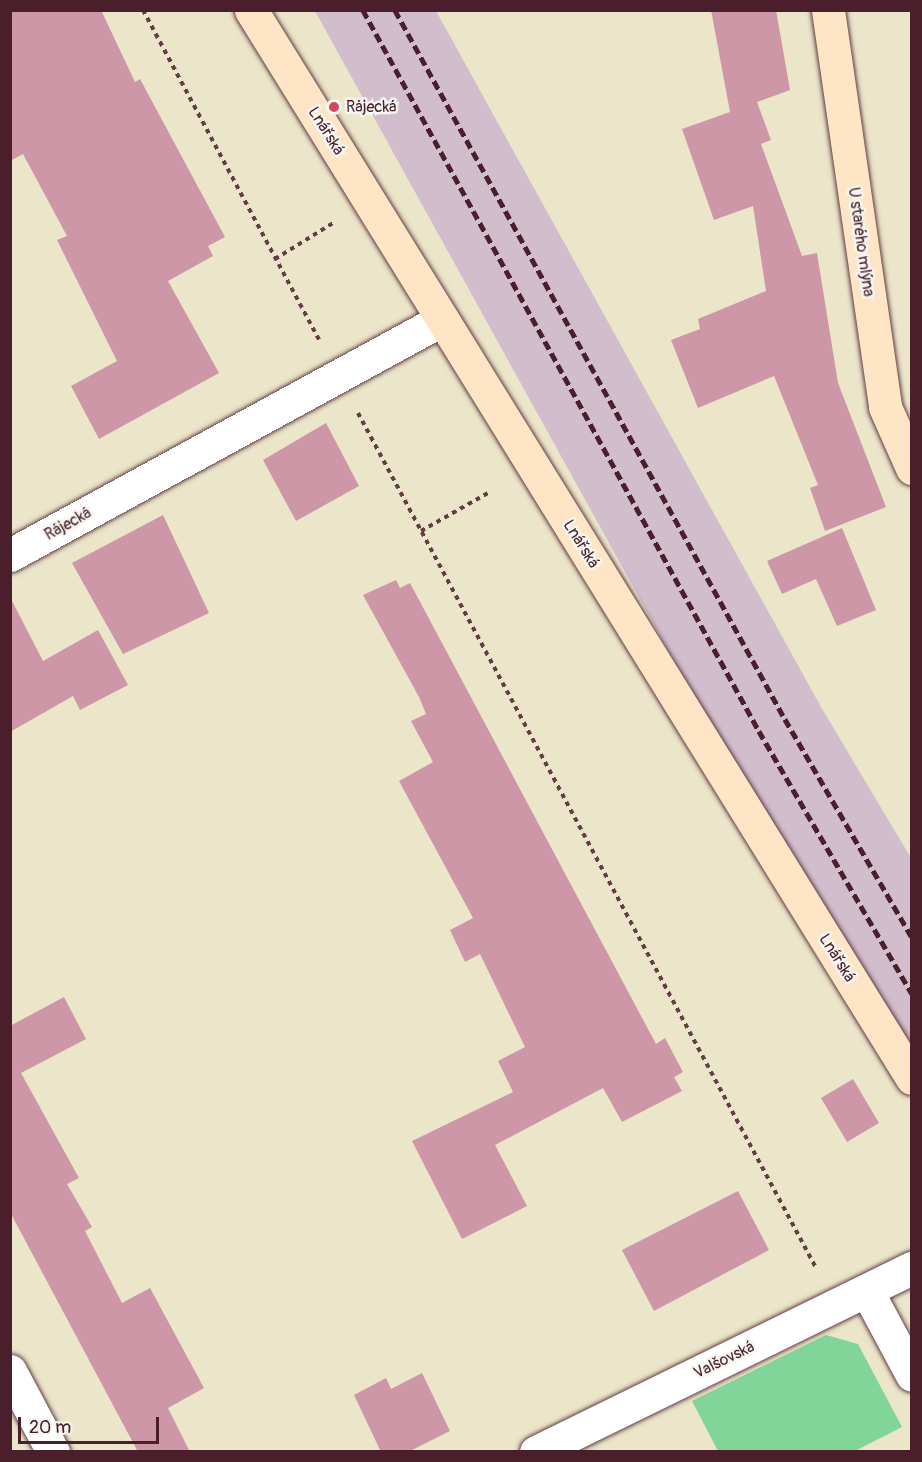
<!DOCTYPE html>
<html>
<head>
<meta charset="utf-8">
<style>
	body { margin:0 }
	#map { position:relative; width:922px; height:1462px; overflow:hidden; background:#ebe5ca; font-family:Pangolin,sans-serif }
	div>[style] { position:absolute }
	.industrial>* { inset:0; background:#d1bdcc }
	.green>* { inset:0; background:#81d598 }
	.building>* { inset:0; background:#cd97a7 }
	.path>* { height:4px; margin-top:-2px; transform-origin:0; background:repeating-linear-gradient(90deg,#623d43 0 4.5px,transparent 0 9px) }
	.roads { filter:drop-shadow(0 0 2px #623d43) drop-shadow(0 0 2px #623d43) }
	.street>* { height:33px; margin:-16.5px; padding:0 16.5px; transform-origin:16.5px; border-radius:16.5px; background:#fff }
	.secondary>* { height:33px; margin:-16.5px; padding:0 16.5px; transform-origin:16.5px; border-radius:16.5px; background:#fde5c5 }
	.rail>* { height:4.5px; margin-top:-2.25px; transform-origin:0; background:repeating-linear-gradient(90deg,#4a1f2b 0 9px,transparent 0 13.5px) }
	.dots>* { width:16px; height:16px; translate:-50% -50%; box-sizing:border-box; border:3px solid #f6f6f2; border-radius:50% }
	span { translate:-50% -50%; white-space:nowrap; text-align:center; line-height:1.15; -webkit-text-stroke:5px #f6f6f2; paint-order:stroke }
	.poi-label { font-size:16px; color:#4a1f2b }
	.left { translate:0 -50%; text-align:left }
	.street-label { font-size:16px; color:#4a1f2b }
	.frame { position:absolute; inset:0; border:12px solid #4a1f2b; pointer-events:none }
	.scale { position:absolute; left:18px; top:1417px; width:141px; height:27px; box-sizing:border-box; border:3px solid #4a1f2b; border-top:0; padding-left:8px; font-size:18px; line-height:21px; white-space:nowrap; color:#4a1f2b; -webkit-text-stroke:4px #f6f6f2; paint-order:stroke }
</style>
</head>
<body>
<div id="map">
	<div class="industrial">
		<i style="clip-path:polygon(315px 11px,436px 11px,821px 707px,911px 858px,911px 1063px,729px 760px)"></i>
	</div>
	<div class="green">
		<i style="clip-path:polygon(826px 1335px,858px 1344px,902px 1427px,855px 1451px,718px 1451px,692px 1401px)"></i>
	</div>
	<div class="building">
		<i style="clip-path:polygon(10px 10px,101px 10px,135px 82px,140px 79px,225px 237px,208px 246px,213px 256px,168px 281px,219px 373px,99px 439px,71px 386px,117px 361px,57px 240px,67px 236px,23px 154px,10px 161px)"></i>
		<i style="clip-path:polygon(711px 10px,776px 10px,790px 90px,757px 102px,771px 140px,761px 144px,802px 256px,817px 253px,838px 383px,886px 507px,825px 531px,810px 488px,818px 485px,774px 376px,698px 408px,671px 340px,700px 329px,698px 319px,766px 291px,753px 206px,714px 220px,682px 129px,730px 112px)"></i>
		<i style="clip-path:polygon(326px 423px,359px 486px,296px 521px,263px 460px)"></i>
		<i style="clip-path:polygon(163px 515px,209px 613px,123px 654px,72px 563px)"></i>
		<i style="clip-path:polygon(842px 528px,876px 610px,837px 626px,816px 579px,782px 594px,767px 561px)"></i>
		<i style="clip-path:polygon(396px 580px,400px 588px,410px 583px,656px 1044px,665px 1038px,683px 1072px,674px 1077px,682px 1091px,622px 1122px,603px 1088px,495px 1145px,527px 1206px,462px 1239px,412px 1141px,513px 1092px,498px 1061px,525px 1047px,480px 954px,465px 962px,450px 930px,473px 918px,399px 781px,433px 762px,411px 721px,426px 714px,419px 697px,363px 595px)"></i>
		<i style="clip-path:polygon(10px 597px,43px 661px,98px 630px,128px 685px,80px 710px,73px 696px,10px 732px)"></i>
		<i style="clip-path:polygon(64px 997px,86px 1039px,21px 1073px,79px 1178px,67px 1184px,92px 1227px,85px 1231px,122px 1303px,150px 1288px,204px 1388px,168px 1408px,190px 1452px,138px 1452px,10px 1212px,10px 1026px)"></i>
		<i style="clip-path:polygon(853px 1079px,879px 1123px,847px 1142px,821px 1098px)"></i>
		<i style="clip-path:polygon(738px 1191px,769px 1250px,654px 1311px,622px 1250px)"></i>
		<i style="clip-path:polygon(422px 1373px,450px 1431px,408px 1452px,381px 1452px,354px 1395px,386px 1378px,391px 1389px)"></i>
	</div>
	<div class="path">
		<i style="left:143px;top:10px;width:374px;rotate:61.9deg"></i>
		<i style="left:275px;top:259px;width:68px;rotate:-31.8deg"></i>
		<i style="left:358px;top:413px;width:970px;rotate:61.82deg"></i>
		<i style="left:421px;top:531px;width:77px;rotate:-29.6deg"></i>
	</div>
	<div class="roads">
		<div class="street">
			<i style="left:10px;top:555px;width:492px;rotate:-28.6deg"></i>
			<i style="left:867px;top:1291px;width:95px;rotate:61.8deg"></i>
			<i style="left:10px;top:1371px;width:92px;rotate:62deg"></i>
			<i style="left:536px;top:1452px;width:419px;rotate:-26.1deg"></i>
		</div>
		<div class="secondary">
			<i style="left:251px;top:10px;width:1256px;rotate:58.25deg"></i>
			<i style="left:828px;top:10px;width:401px;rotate:81.8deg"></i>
			<i style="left:885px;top:407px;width:67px;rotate:66.1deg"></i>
		</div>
	</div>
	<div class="rail">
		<i style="left:363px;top:10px;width:823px;rotate:61.22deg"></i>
		<i style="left:759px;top:731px;width:304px;rotate:59.8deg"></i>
		<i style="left:395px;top:10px;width:809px;rotate:61.19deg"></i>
		<i style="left:785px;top:719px;width:252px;rotate:59.8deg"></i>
	</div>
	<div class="dots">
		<i style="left:334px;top:107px;background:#d1495b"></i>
	</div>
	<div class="poi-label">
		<span class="left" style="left:346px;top:107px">Rájecká</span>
	</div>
	<div class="street-label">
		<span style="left:326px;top:131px;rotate:58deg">Lnářská</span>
		<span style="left:861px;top:242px;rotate:82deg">U starého mlýna</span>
		<span style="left:68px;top:524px;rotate:-29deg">Rájecká</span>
		<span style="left:581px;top:544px;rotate:58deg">Lnářská</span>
		<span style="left:837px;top:958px;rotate:58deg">Lnářská</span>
		<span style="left:724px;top:1360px;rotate:-26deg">Valšovská</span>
	</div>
	<div class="frame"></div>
	<div class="scale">20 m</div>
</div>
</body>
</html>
